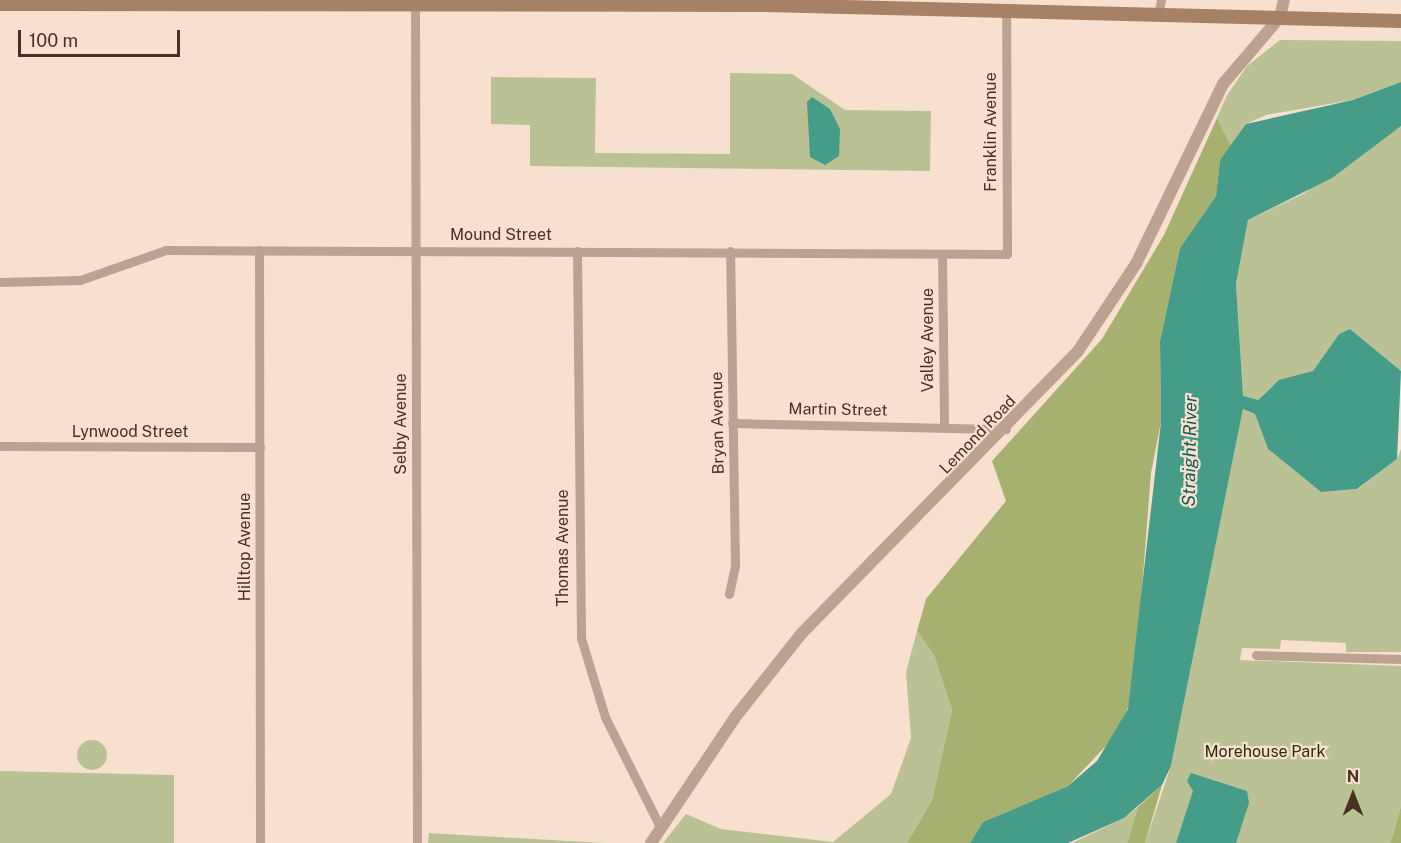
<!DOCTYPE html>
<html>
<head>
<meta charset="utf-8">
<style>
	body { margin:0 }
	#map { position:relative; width:1401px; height:843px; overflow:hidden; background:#f7e0d0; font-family:"Public Sans",sans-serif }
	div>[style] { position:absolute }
	.green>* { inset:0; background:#bac295 }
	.round { border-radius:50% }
	.forest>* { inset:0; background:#a6b16f }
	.water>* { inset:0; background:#449c89 }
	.minor>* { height:9px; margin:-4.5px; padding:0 4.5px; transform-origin:4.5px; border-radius:4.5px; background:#bca290 }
	.tertiary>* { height:12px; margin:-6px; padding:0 6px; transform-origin:6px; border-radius:6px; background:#bca290 }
	.secondary>* { height:14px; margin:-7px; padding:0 7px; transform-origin:7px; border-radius:7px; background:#a78166 }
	span { translate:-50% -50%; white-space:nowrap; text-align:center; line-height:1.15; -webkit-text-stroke:4.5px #f7e0d0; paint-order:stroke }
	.street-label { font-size:16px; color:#483121 }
	.park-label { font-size:16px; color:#2a2e10 }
	.water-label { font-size:18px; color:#10594b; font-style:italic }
	.north { position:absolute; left:1323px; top:765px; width:60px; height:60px; -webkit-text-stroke:4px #f7e0d0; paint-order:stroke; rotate:0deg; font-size:16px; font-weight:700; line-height:24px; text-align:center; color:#483121 }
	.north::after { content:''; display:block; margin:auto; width:21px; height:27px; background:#483121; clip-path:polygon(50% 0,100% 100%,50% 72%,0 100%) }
	.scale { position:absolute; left:18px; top:30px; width:162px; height:27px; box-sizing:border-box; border:3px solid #483121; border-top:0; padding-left:8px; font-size:18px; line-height:21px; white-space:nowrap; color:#483121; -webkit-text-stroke:4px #f7e0d0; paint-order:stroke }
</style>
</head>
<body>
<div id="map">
	<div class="green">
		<i style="clip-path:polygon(1280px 40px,1401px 41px,1401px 82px,1353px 100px,1266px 115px,1246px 124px,1231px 146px,1217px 118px,1227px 95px,1247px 66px)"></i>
		<i style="clip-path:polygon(730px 73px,792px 74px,845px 110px,931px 111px,930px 171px,530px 166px,530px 125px,491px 124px,491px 77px,596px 78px,595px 153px,730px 154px)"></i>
		<i style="clip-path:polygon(1401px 126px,1401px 371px,1350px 329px,1339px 334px,1313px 371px,1273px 385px,1258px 400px,1243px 397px,1236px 284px,1248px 220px,1303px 194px)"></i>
		<i style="clip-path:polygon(1243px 409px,1255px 414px,1268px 449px,1321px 492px,1358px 489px,1397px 459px,1401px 449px,1401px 652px,1346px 652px,1346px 643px,1281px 640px,1280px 649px,1242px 648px,1240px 660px,1401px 666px,1401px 806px,1390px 843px,1145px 843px,1171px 766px)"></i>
		<i style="clip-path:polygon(917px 631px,934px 655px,952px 710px,932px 800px,907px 843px,663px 843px,686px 814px,721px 829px,833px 842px,891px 794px,911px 738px,906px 672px)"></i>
		<i class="round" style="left:77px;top:740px;width:30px;height:30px"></i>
		<i style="clip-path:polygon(0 771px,174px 775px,174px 843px,0 843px)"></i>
		<i style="clip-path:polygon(1138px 807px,1127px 843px,1072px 843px,1124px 818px)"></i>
		<i style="clip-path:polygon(429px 833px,604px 843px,428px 843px)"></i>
	</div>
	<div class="forest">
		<i style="clip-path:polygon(1217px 118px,1231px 146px,1220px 160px,1216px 196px,1180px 248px,1160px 341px,1161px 422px,1151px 473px,1134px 691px,1119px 732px,1068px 786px,983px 822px,970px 843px,907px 843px,932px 800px,952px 710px,934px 655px,917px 631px,926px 599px,1006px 501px,992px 461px,1102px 339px,1164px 235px)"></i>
		<i style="clip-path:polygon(1162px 785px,1145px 843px,1127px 843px,1138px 807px)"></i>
		<i style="clip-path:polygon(1401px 806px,1401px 843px,1390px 843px,1393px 834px)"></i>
	</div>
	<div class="water">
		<i style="clip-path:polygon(1401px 82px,1401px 126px,1332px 178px,1248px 220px,1236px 284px,1243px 396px,1258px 400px,1279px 380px,1313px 371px,1339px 334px,1350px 329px,1401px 371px,1397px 459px,1357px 489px,1321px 492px,1268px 449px,1255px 414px,1243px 409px,1171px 766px,1162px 785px,1124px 818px,1068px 843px,970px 843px,983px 822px,1068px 786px,1097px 761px,1128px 709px,1161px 422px,1160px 341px,1180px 248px,1216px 196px,1220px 160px,1246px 124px,1353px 100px)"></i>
		<i style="clip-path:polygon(812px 97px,830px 109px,840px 129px,839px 156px,825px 165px,810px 157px,807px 102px)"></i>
		<i style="clip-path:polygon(1191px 773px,1247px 791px,1249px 803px,1236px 843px,1176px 843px,1193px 791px,1187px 781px)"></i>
	</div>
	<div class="minor">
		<i style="left:415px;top:5px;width:838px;rotate:89.86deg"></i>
		<i style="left:1159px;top:11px;width:11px;rotate:-80deg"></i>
		<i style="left:259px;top:250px;width:593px;rotate:89.9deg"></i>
		<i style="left:577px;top:251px;width:387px;rotate:89.4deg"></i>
		<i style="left:581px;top:638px;width:83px;rotate:73.1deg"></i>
		<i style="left:605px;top:717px;width:125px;rotate:63.4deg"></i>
		<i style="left:942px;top:254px;width:173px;rotate:89.3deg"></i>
		<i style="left:0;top:282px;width:80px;rotate:-1.4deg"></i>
		<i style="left:80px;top:280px;width:91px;rotate:-19.2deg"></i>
		<i style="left:166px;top:250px;width:841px;rotate:0.27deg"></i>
		<i style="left:1007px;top:254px;width:244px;rotate:-90.2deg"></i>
		<i style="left:732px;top:423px;width:274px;rotate:1.3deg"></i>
		<i style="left:0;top:446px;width:260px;rotate:0.2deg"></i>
		<i style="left:729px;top:594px;width:30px;rotate:-78deg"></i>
		<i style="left:735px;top:565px;width:314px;rotate:-90.9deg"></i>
		<i style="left:1256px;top:655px;width:145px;rotate:1.6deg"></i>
	</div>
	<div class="tertiary">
		<i style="left:651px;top:843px;width:153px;rotate:-56.2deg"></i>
		<i style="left:736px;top:716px;width:106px;rotate:-51.5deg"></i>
		<i style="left:802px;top:633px;width:395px;rotate:-45.6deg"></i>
		<i style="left:1078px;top:351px;width:105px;rotate:-56.3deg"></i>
		<i style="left:1136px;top:264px;width:200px;rotate:-64.2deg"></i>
		<i style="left:1223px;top:84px;width:88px;rotate:-49.6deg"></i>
		<i style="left:1280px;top:17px;width:17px;rotate:-77deg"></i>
	</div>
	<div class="secondary">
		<i style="left:0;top:4px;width:765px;rotate:0.07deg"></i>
		<i style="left:765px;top:5px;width:636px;rotate:1.44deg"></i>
	</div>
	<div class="street-label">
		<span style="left:991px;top:132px;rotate:-90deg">Franklin Avenue</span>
		<span style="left:501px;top:235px">Mound Street</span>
		<span style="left:928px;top:340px;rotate:-90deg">Valley Avenue</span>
		<span style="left:838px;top:410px;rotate:1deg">Martin Street</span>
		<span style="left:718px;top:423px;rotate:-91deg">Bryan Avenue</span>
		<span style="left:401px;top:424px;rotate:-90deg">Selby Avenue</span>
		<span style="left:130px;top:432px">Lynwood Street</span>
		<span style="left:978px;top:435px;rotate:-46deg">Lemond Road</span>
		<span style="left:245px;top:547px;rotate:-90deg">Hilltop Avenue</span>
		<span style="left:563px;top:548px;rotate:-90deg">Thomas Avenue</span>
	</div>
	<div class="park-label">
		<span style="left:1265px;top:752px">Morehouse Park</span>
	</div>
	<div class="water-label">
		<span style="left:1190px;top:451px;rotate:-89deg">Straight River</span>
	</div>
	<div class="north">N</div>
	<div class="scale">100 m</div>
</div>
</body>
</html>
